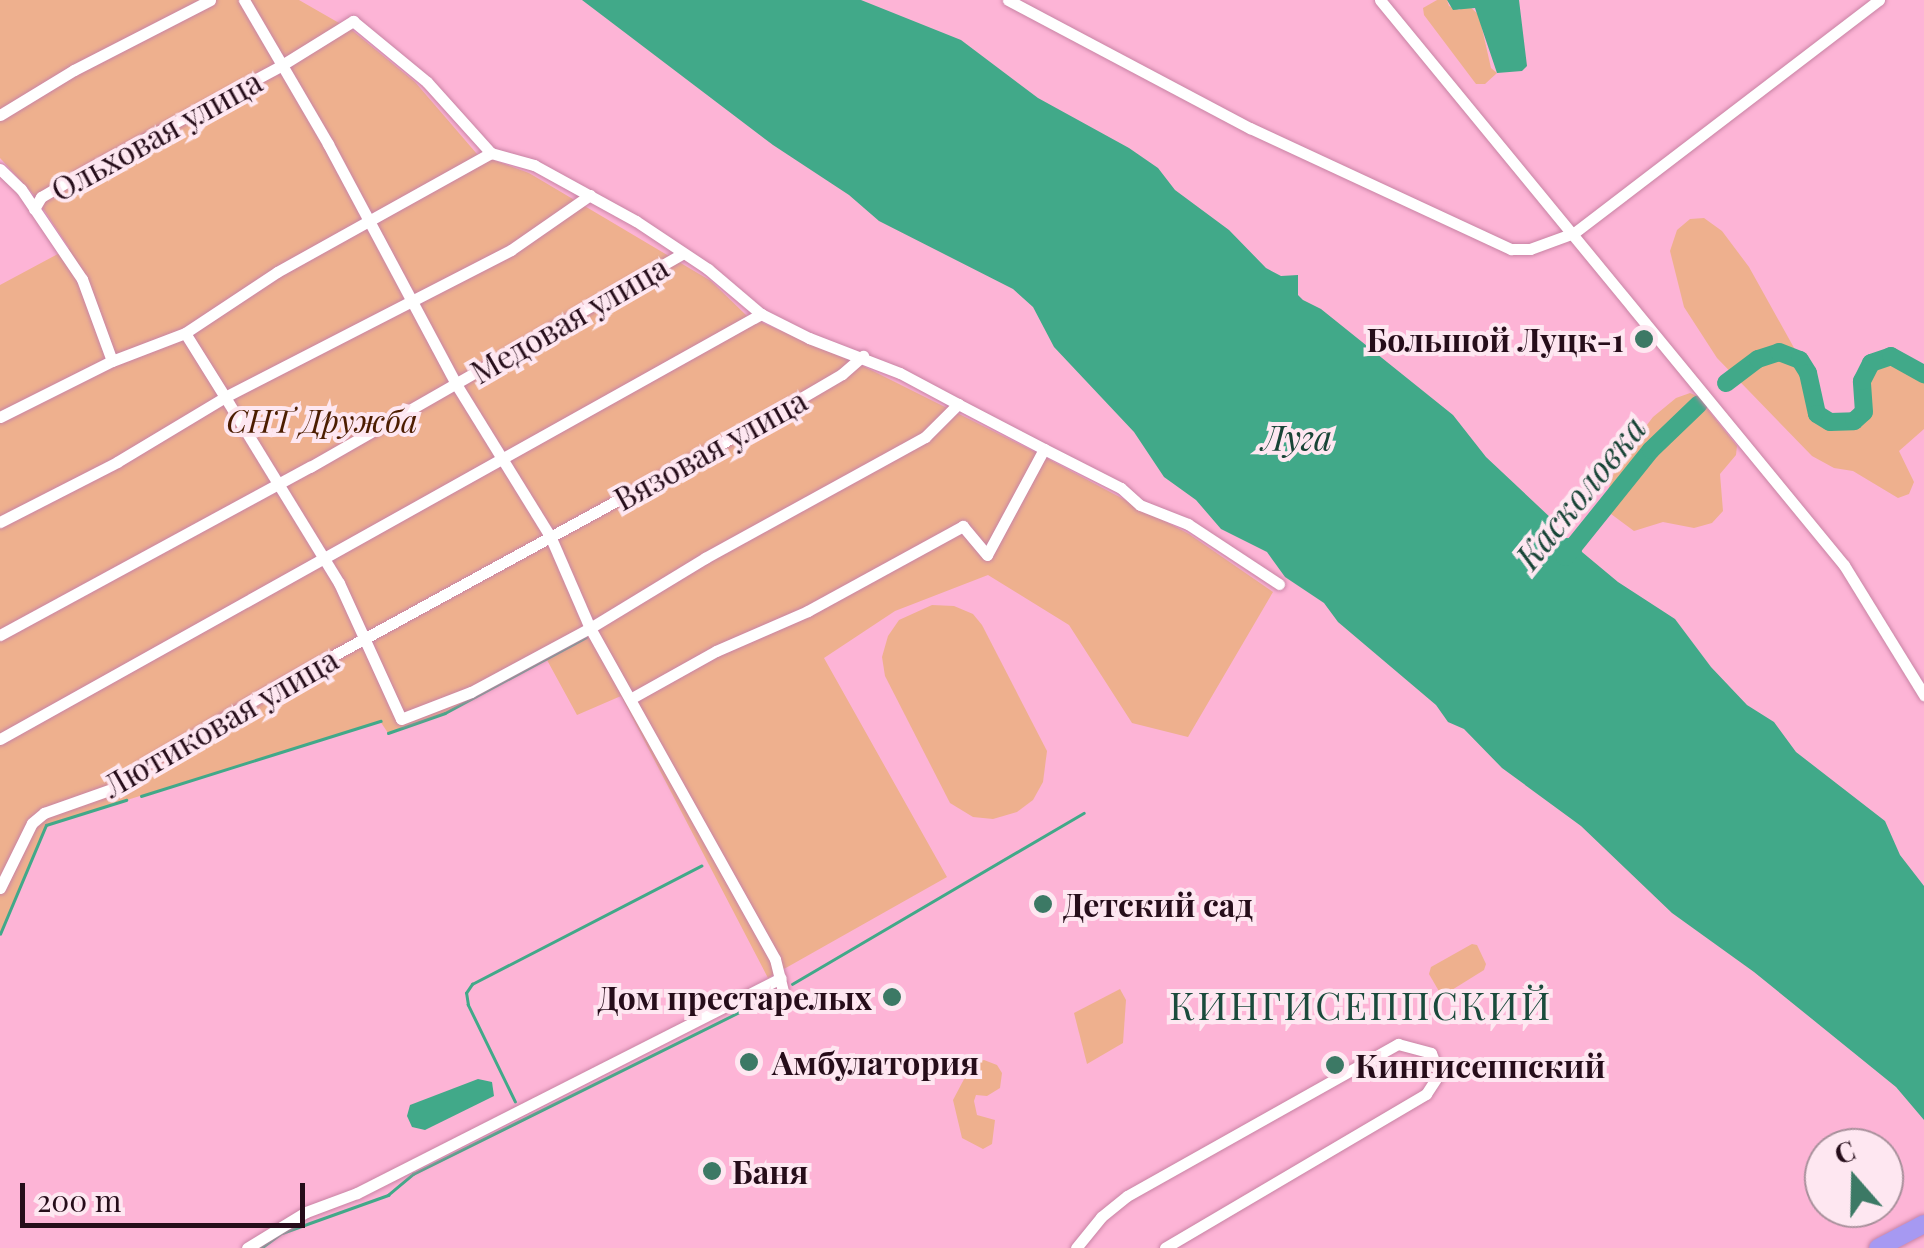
<!DOCTYPE html>
<html>
<head>
<meta charset="utf-8">
<style>
	body { margin:0 }
	#map { position:relative; width:1924px; height:1248px; overflow:hidden; background:#fdb4d6; font-family:"Playfair Display",serif }
	div>[style] { position:absolute }
	.green>* { inset:0; background:#eeb08e }
	.water>* { inset:0; background:#41a989 }
	.stream>* { height:2.5px; margin:-1.25px; padding:0 1.25px; transform-origin:1.25px; border-radius:1.25px; background:#41a989 }
	.river>* { height:18px; margin:-9px; padding:0 9px; transform-origin:9px; border-radius:9px; background:#41a989 }
	.roads { filter:drop-shadow(0 0 2px #c883a4) drop-shadow(0 0 2px #c883a4) }
	.minor>* { height:11px; margin:-5.5px; padding:0 5.5px; transform-origin:5.5px; border-radius:5.5px; background:#fff }
	.highway>* { height:18px; margin:-9px; padding:0 9px; transform-origin:9px; border-radius:9px; background:#a699f2 }
	.dots>* { width:28px; height:28px; translate:-50% -50%; box-sizing:border-box; border:5px solid #fee7f1; border-radius:50% }
	span { translate:-50% -50%; white-space:nowrap; text-align:center; line-height:1.15; -webkit-text-stroke:8px #fee7f1; paint-order:stroke }
	.street-label { font-size:32px; color:#260d1a }
	.poi-label { font-size:32px; color:#260d1a; font-weight:700 }
	.right { translate:-100% -50%; text-align:right }
	.left { translate:0 -50%; text-align:left }
	.park-label { font-size:32px; color:#4c1d00; font-style:italic }
	.water-label { font-size:35px; color:#184436; font-style:italic }
	.quarter-label { font-size:38px; color:#1a4b3c; letter-spacing:2.5px }
	.north { position:absolute; left:1804px; top:1128px; width:100px; height:100px; box-sizing:border-box; background:#fee7f1; border:2px solid #a8909b; border-radius:50%; rotate:340deg; font-size:28px; font-weight:700; line-height:40px; text-align:center; color:#260d1a }
	.north::after { content:''; display:block; margin:auto; width:35px; height:45px; background:#3c7965; clip-path:polygon(50% 0,100% 100%,50% 72%,0 100%) }
	.scale { position:absolute; left:20px; top:1183px; width:285px; height:45px; box-sizing:border-box; border:5px solid #260d1a; border-top:0; padding-left:12px; font-size:30px; line-height:35px; white-space:nowrap; color:#260d1a; -webkit-text-stroke:8px #fee7f1; paint-order:stroke }
</style>
</head>
<body>
<div id="map">
	<div class="green">
		<i style="clip-path:polygon(0 0,299px 0,353px 31px,415px 82px,477px 154px,529px 173px,711px 281px,747px 316px,867px 368px,1037px 453px,1189px 534px,1273px 592px,1188px 737px,1132px 723px,1069px 625px,988px 575px,895px 611px,824px 658px,947px 877px,768px 978px,621px 696px,577px 715px,547px 660px,445px 713px,388px 733px,380px 721px,47px 825px,0 934px,0 285px,69px 248px,35px 196px,0 158px)"></i>
		<i style="clip-path:polygon(1437px 0,1447px 0,1449px 6px,1459px 10px,1468px 5px,1479px 15px,1491px 68px,1497px 73px,1485px 84px,1476px 84px,1424px 15px,1423px 8px)"></i>
		<i style="clip-path:polygon(1704px 218px,1722px 231px,1749px 267px,1808px 373px,1818px 414px,1831px 422px,1854px 421px,1864px 412px,1862px 381px,1871px 363px,1891px 356px,1924px 374px,1924px 429px,1899px 451px,1914px 482px,1909px 494px,1898px 498px,1853px 471px,1834px 468px,1812px 456px,1717px 358px,1684px 307px,1670px 251px,1677px 230px,1690px 219px)"></i>
		<i style="clip-path:polygon(1690px 393px,1697px 396px,1737px 446px,1736px 455px,1720px 474px,1723px 511px,1712px 523px,1694px 528px,1663px 522px,1634px 531px,1611px 514px,1608px 490px,1617px 464px,1653px 417px,1676px 398px)"></i>
		<i style="clip-path:polygon(932px 605px,954px 606px,973px 614px,982px 625px,1047px 751px,1043px 782px,1033px 800px,1017px 812px,993px 819px,973px 817px,950px 803px,885px 676px,882px 657px,888px 636px,899px 620px)"></i>
		<i style="clip-path:polygon(1472px 944px,1477px 945px,1486px 964px,1484px 970px,1447px 993px,1440px 993px,1429px 974px,1431px 967px)"></i>
		<i style="clip-path:polygon(1120px 989px,1126px 1000px,1123px 1043px,1087px 1064px,1074px 1013px)"></i>
		<i style="clip-path:polygon(984px 1060px,997px 1065px,1002px 1073px,1000px 1088px,987px 1096px,976px 1095px,974px 1101px,977px 1115px,995px 1120px,992px 1144px,983px 1149px,962px 1138px,953px 1100px,972px 1064px)"></i>
	</div>
	<div class="water">
		<i style="clip-path:polygon(582px 0,861px 0,961px 40px,1038px 98px,1129px 148px,1158px 168px,1175px 190px,1229px 230px,1266px 268px,1281px 276px,1298px 275px,1298px 295px,1303px 300px,1321px 309px,1453px 415px,1486px 457px,1553px 520px,1560px 538px,1579px 538px,1582px 552px,1618px 582px,1675px 619px,1711px 667px,1747px 705px,1774px 722px,1796px 752px,1885px 821px,1900px 855px,1924px 886px,1924px 1120px,1896px 1087px,1754px 972px,1672px 913px,1581px 826px,1502px 768px,1464px 729px,1448px 722px,1436px 705px,1338px 622px,1324px 603px,1285px 577px,1267px 552px,1221px 529px,1196px 500px,1164px 477px,1134px 432px,1054px 347px,1033px 307px,1013px 289px,879px 221px,849px 195px,773px 145px)"></i>
		<i style="clip-path:polygon(1447px 0,1519px 0,1527px 66px,1522px 71px,1497px 73px,1475px 8px,1453px 10px)"></i>
		<i style="clip-path:polygon(478px 1079px,492px 1082px,494px 1096px,425px 1130px,412px 1127px,407px 1116px,410px 1105px)"></i>
	</div>
	<div class="stream">
		<i style="left:388px;top:733px;width:60px;rotate:-19.3deg"></i>
		<i style="left:445px;top:713px;width:160px;rotate:-28.3deg"></i>
		<i style="left:141px;top:796px;width:251px;rotate:-17.4deg"></i>
		<i style="left:0;top:934px;width:118px;rotate:-67.1deg"></i>
		<i style="left:46px;top:825px;width:84px;rotate:-17.4deg"></i>
		<i style="left:792px;top:984px;width:338px;rotate:-30.4deg"></i>
		<i style="left:515px;top:1102px;width:108px;rotate:-115.9deg"></i>
		<i style="left:468px;top:1005px;width:12px;rotate:-99deg"></i>
		<i style="left:466px;top:993px;width:11px;rotate:-56deg"></i>
		<i style="left:472px;top:984px;width:258px;rotate:-27.3deg"></i>
		<i style="left:261px;top:1248px;width:26px;rotate:-36deg"></i>
		<i style="left:282px;top:1233px;width:113px;rotate:-19.7deg"></i>
		<i style="left:388px;top:1195px;width:33px;rotate:-40deg"></i>
		<i style="left:413px;top:1174px;width:404px;rotate:-26.4deg"></i>
	</div>
	<div class="river">
		<i style="left:1726px;top:383px;width:40px;rotate:-37deg"></i>
		<i style="left:1758px;top:359px;width:22px;rotate:-18deg"></i>
		<i style="left:1779px;top:352px;width:22px;rotate:21deg"></i>
		<i style="left:1800px;top:360px;width:15px;rotate:58deg"></i>
		<i style="left:1808px;top:373px;width:42px;rotate:77.6deg"></i>
		<i style="left:1817px;top:414px;width:15px;rotate:32deg"></i>
		<i style="left:1830px;top:422px;width:24px;rotate:-2deg"></i>
		<i style="left:1854px;top:421px;width:13px;rotate:-42deg"></i>
		<i style="left:1864px;top:412px;width:31px;rotate:-94deg"></i>
		<i style="left:1862px;top:381px;width:20px;rotate:-63deg"></i>
		<i style="left:1871px;top:363px;width:21px;rotate:-19deg"></i>
		<i style="left:1891px;top:356px;width:38px;rotate:29deg"></i>
		<i style="left:1565px;top:557px;width:137px;rotate:-51.2deg"></i>
		<i style="left:1651px;top:450px;width:66px;rotate:-43.8deg"></i>
	</div>
	<div class="roads">
		<div class="minor">
			<i style="left:244px;top:0;width:167px;rotate:59.7deg"></i>
			<i style="left:328px;top:144px;width:272px;rotate:61.9deg"></i>
			<i style="left:456px;top:384px;width:181px;rotate:58.3deg"></i>
			<i style="left:551px;top:538px;width:98px;rotate:66.6deg"></i>
			<i style="left:590px;top:628px;width:379px;rotate:60.8deg"></i>
			<i style="left:775px;top:959px;width:32px;rotate:76deg"></i>
			<i style="left:1008px;top:0;width:274px;rotate:27.9deg"></i>
			<i style="left:1250px;top:128px;width:288px;rotate:24.9deg"></i>
			<i style="left:1511px;top:249px;width:19px"></i>
			<i style="left:1530px;top:249px;width:47px;rotate:-20deg"></i>
			<i style="left:1574px;top:233px;width:384px;rotate:-37.4deg"></i>
			<i style="left:1380px;top:0;width:731px;rotate:50.61deg"></i>
			<i style="left:1844px;top:565px;width:153px;rotate:58.4deg"></i>
			<i style="left:0;top:115px;width:87px;rotate:-31.3deg"></i>
			<i style="left:74px;top:70px;width:153px;rotate:-27.2deg"></i>
			<i style="left:0;top:169px;width:29px;rotate:44deg"></i>
			<i style="left:21px;top:189px;width:109px;rotate:55.9deg"></i>
			<i style="left:82px;top:279px;width:87px;rotate:69.9deg"></i>
			<i style="left:590px;top:195px;width:96px;rotate:145.2deg"></i>
			<i style="left:511px;top:250px;width:322px;rotate:152.8deg"></i>
			<i style="left:225px;top:397px;width:218px;rotate:58.5deg"></i>
			<i style="left:339px;top:583px;width:149px;rotate:65.5deg"></i>
			<i style="left:401px;top:719px;width:75px;rotate:-21.1deg"></i>
			<i style="left:471px;top:692px;width:135px;rotate:-28.3deg"></i>
			<i style="left:590px;top:628px;width:135px;rotate:-31.3deg"></i>
			<i style="left:705px;top:558px;width:251px;rotate:-28.8deg"></i>
			<i style="left:925px;top:437px;width:47px;rotate:-45deg"></i>
			<i style="left:958px;top:404px;width:97px;rotate:27.6deg"></i>
			<i style="left:1044px;top:449px;width:120px;rotate:118.3deg"></i>
			<i style="left:987px;top:555px;width:38px;rotate:-130deg"></i>
			<i style="left:963px;top:526px;width:177px;rotate:151.3deg"></i>
			<i style="left:808px;top:611px;width:100px;rotate:156.5deg"></i>
			<i style="left:716px;top:651px;width:98px;rotate:150.8deg"></i>
			<i style="left:34px;top:209px;width:14px;rotate:-60deg"></i>
			<i style="left:41px;top:197px;width:61px;rotate:-30.3deg"></i>
			<i style="left:94px;top:166px;width:213px;rotate:-28.2deg"></i>
			<i style="left:282px;top:65px;width:84px;rotate:-31.8deg"></i>
			<i style="left:353px;top:21px;width:96px;rotate:39.5deg"></i>
			<i style="left:427px;top:82px;width:96px;rotate:48deg"></i>
			<i style="left:491px;top:153px;width:45px;rotate:15.6deg"></i>
			<i style="left:534px;top:165px;width:116px;rotate:28.8deg"></i>
			<i style="left:636px;top:221px;width:87px;rotate:33.7deg"></i>
			<i style="left:708px;top:269px;width:70px;rotate:40.3deg"></i>
			<i style="left:0;top:417px;width:125px;rotate:-26.6deg"></i>
			<i style="left:112px;top:361px;width:78px;rotate:-21deg"></i>
			<i style="left:185px;top:333px;width:110px;rotate:-33.5deg"></i>
			<i style="left:277px;top:272px;width:245px;rotate:-29.1deg"></i>
			<i style="left:1044px;top:449px;width:86px;rotate:26.9deg"></i>
			<i style="left:1121px;top:488px;width:25px;rotate:42deg"></i>
			<i style="left:1140px;top:505px;width:52px;rotate:21.6deg"></i>
			<i style="left:1188px;top:524px;width:109px;rotate:33.4deg"></i>
			<i style="left:0;top:522px;width:131px;rotate:-27.1deg"></i>
			<i style="left:117px;top:462px;width:126px;rotate:-31deg"></i>
			<i style="left:225px;top:397px;width:75px;rotate:-122deg"></i>
			<i style="left:0;top:635px;width:353px;rotate:-28.5deg"></i>
			<i style="left:310px;top:467px;width:429px;rotate:-29.8deg"></i>
			<i style="left:0;top:739px;width:872px;rotate:-29.18deg"></i>
			<i style="left:761px;top:314px;width:54px;rotate:26.6deg"></i>
			<i style="left:809px;top:338px;width:97px;rotate:21deg"></i>
			<i style="left:900px;top:373px;width:66px;rotate:28.1deg"></i>
			<i style="left:0;top:888px;width:72px;rotate:-63.8deg"></i>
			<i style="left:32px;top:823px;width:16px;rotate:-40deg"></i>
			<i style="left:44px;top:813px;width:87px;rotate:-19.5deg"></i>
			<i style="left:126px;top:784px;width:23px;rotate:-49deg"></i>
			<i style="left:141px;top:767px;width:167px;rotate:-30.6deg"></i>
			<i style="left:285px;top:682px;width:536px;rotate:-28.67deg"></i>
			<i style="left:755px;top:425px;width:101px;rotate:-30.4deg"></i>
			<i style="left:842px;top:374px;width:28px;rotate:-41deg"></i>
			<i style="left:247px;top:1248px;width:69px;rotate:-31.4deg"></i>
			<i style="left:306px;top:1212px;width:54px;rotate:-20.4deg"></i>
			<i style="left:357px;top:1193px;width:475px;rotate:-26.9deg"></i>
			<i style="left:1076px;top:1248px;width:40px;rotate:-51deg"></i>
			<i style="left:1101px;top:1217px;width:33px;rotate:-39deg"></i>
			<i style="left:1127px;top:1196px;width:311px;rotate:-29.3deg"></i>
			<i style="left:1398px;top:1044px;width:34px;rotate:15deg"></i>
			<i style="left:1431px;top:1053px;width:22px;rotate:69deg"></i>
			<i style="left:1439px;top:1074px;width:24px;rotate:123deg"></i>
			<i style="left:1426px;top:1094px;width:303px;rotate:149.5deg"></i>
		</div>
		<div class="highway">
			<i style="left:1878px;top:1248px;width:52px;rotate:-27.6deg"></i>
		</div>
	</div>
	<div class="dots">
		<i style="left:1644px;top:339px;background:#3c7965"></i>
		<i style="left:1043px;top:904px;background:#3c7965"></i>
		<i style="left:892px;top:997px;background:#3c7965"></i>
		<i style="left:749px;top:1062px;background:#3c7965"></i>
		<i style="left:1335px;top:1065px;background:#3c7965"></i>
		<i style="left:712px;top:1171px;background:#3c7965"></i>
	</div>
	<div class="street-label">
		<span style="left:156px;top:135px;rotate:-29deg">Ольховая улица</span>
		<span style="left:569px;top:319px;rotate:-30deg">Медовая улица</span>
		<span style="left:710px;top:449px;rotate:-29deg">Вязовая улица</span>
		<span style="left:220px;top:722px;rotate:-30deg">Лютиковая улица</span>
	</div>
	<div class="poi-label">
		<span class="right" style="left:1624px;top:339px">Большой Луцк-1</span>
		<span class="left" style="left:1063px;top:904px">Детский сад</span>
		<span class="right" style="left:872px;top:997px">Дом престарелых</span>
		<span class="left" style="left:772px;top:1062px">Амбулатория</span>
		<span class="left" style="left:1355px;top:1065px">Кингисеппский</span>
		<span class="left" style="left:732px;top:1171px">Баня</span>
	</div>
	<div class="park-label">
		<span style="left:322px;top:420px">СНТ Дружба</span>
	</div>
	<div class="water-label">
		<span style="left:1297px;top:437px">Луга</span>
		<span style="left:1580px;top:492px;rotate:-51deg">Касколовка</span>
	</div>
	<div class="quarter-label">
		<span style="left:1361px;top:1005px">КИНГИСЕППСКИЙ</span>
	</div>
	<div class="north">С</div>
	<div class="scale">200 m</div>
</div>
</body>
</html>
